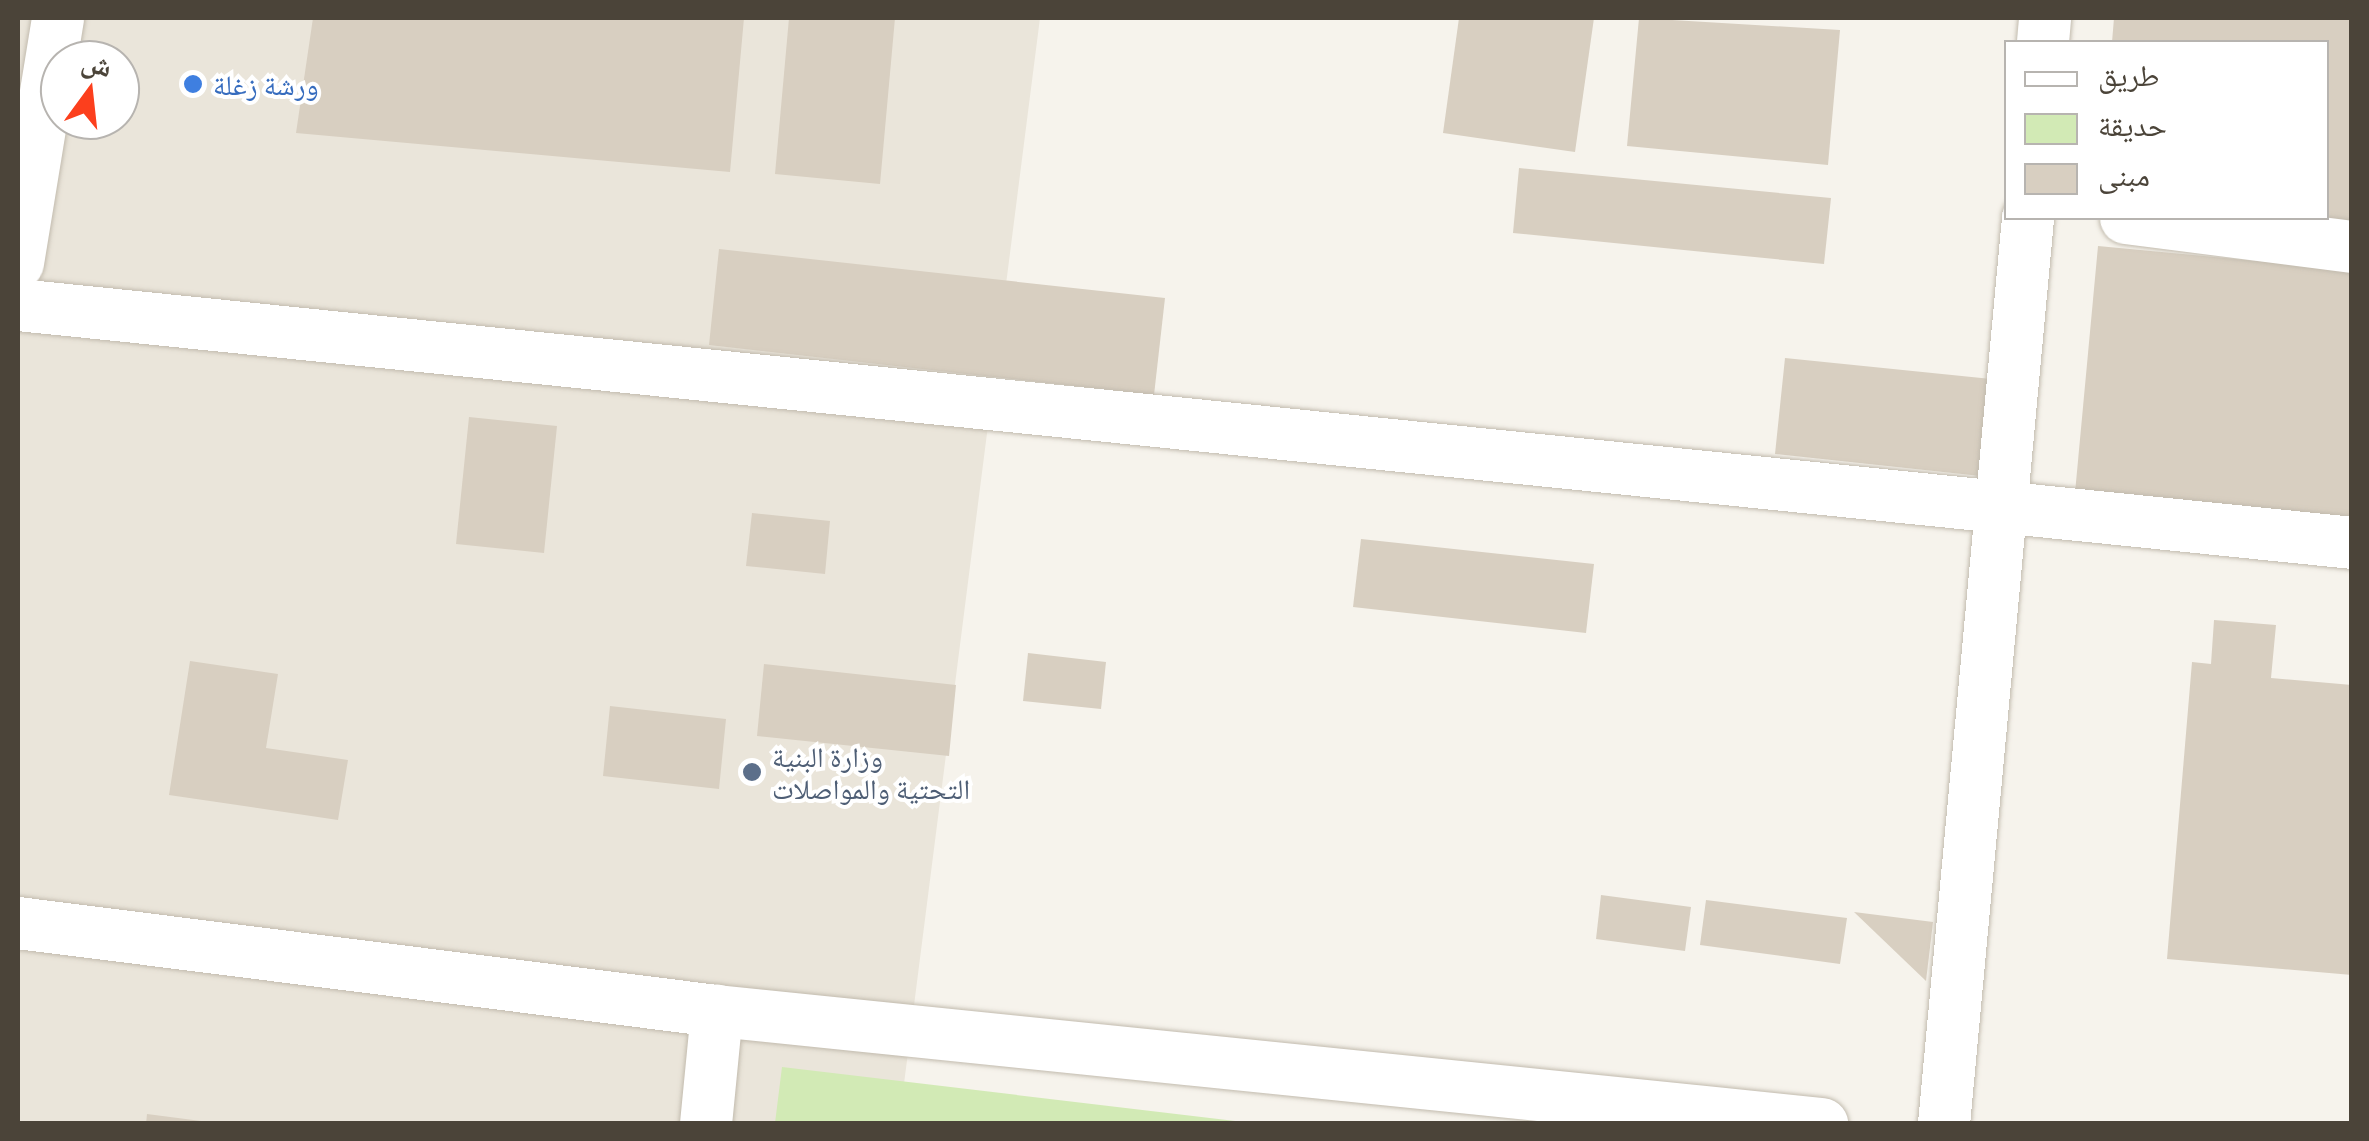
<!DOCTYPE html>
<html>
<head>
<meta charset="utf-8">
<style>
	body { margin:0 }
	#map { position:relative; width:2369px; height:1141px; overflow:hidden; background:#f6f3ec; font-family:"Exo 2","Noto Naskh Arabic",sans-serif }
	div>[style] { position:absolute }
	.residential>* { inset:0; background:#eae5da }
	.green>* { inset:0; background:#d2eab5 }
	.building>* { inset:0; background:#d8cfc1 }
	.path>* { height:6px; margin-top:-3px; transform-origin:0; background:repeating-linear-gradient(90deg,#c4b79f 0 5px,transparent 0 10px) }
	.roads { filter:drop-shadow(0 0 2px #c2bbae) drop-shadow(0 0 2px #c2bbae) }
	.minor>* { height:52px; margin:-26px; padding:0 26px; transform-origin:26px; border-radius:26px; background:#fff }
	.dots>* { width:28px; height:28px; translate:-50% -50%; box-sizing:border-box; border:5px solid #fff; border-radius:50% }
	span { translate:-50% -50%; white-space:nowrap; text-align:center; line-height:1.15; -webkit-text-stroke:8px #fff; paint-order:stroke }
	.shop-label { font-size:28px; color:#366cbe }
	.left { translate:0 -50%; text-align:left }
	.service-label { font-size:28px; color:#4e5e75 }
	.frame { position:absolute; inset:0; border:20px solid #4b4439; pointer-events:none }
	.legend { position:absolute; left:2004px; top:40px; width:325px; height:180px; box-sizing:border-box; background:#fff; border:2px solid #b7b4b0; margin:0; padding:12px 18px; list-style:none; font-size:30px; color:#4b4439 }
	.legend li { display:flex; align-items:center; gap:20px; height:50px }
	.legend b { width:50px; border:2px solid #b7b4b0 }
	.north { position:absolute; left:40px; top:40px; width:100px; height:100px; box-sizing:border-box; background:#fff; border:2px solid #b7b4b0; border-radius:50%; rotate:15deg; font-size:28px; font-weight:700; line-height:40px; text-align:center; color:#4b4439 }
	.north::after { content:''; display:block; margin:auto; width:35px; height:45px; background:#fc3f1d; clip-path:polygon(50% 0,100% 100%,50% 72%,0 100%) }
</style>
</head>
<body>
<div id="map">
	<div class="residential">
		<i style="clip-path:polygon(evenodd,18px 18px,1040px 18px,899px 1123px,18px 1123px,18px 18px,60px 60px,120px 60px,120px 120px,60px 120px,60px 60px)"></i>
	</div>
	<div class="green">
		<i style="clip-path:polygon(782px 1067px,1252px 1123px,775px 1123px)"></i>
	</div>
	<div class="building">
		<i style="clip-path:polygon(313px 18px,744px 18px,730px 172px,296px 133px)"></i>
		<i style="clip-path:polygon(789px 18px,895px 18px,880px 184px,775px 174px)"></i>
		<i style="clip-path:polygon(1459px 18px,1594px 18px,1575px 152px,1443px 133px)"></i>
		<i style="clip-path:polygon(1639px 18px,1840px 30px,1828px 165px,1627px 146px)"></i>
		<i style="clip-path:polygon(2114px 18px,2352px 18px,2352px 226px,2326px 218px,2326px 42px,2112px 42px)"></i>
		<i style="clip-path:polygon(1519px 168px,1831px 198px,1824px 264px,1513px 233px)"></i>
		<i style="clip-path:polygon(2098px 246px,2352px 270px,2352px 519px,2075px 493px)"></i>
		<i style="clip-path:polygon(719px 249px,1165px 298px,1154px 395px,709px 345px)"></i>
		<i style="clip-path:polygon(1785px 358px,2001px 380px,1990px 477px,1775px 454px)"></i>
		<i style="clip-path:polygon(469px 417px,557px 426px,544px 553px,456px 544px)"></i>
		<i style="clip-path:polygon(752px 513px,830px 521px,825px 574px,746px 566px)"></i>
		<i style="clip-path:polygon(1361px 539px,1594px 564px,1586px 633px,1353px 607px)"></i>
		<i style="clip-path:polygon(2214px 620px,2276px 625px,2271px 678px,2352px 685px,2352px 975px,2167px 959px,2192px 662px,2211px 664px)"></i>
		<i style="clip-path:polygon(1028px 653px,1106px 662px,1101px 709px,1023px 701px)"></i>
		<i style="clip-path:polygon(190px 661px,278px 674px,266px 748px,348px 760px,338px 820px,169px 795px)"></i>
		<i style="clip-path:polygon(764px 664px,956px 685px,949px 756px,757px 736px)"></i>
		<i style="clip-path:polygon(610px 706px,726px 719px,719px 789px,603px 776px)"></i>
		<i style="clip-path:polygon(1601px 895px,1691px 907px,1685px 951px,1596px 939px)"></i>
		<i style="clip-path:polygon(1706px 900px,1847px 918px,1840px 964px,1700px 945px)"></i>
		<i style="clip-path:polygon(1854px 912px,1933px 922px,1926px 981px)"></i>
		<i style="clip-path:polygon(147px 1114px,201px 1121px,201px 1124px,146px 1124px)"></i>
	</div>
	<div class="path">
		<i style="left:867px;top:1124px;width:51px"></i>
	</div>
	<div class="roads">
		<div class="minor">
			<i style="left:2043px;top:42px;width:24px;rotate:-85deg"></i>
			<i style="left:2126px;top:218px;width:228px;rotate:7.3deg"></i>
			<i style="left:18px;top:263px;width:248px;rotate:-80.7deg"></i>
			<i style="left:18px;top:305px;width:2346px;rotate:5.82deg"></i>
			<i style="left:18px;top:923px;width:705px;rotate:7.18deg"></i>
			<i style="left:717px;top:1011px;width:1111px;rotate:5.84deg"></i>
			<i style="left:706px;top:1124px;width:114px;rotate:-84.4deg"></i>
			<i style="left:1944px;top:1124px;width:910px;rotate:-84.7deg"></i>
		</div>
	</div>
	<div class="dots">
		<i style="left:193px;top:84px;background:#3f7fe0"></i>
		<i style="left:752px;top:772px;background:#5c6f8a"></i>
	</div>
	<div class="shop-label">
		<span class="left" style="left:213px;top:84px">ورشة زغلة</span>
	</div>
	<div class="service-label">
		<span class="left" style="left:772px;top:772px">وزارة البنية<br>التحتية والمواصلات</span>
	</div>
	<div class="frame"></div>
	<ul class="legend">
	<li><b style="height:12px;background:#fff"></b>طريق</li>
	<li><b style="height:28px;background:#d2eab5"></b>حديقة</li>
	<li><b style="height:28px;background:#d8cfc1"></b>مبنى</li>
	</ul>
	<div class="north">ش</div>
</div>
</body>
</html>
